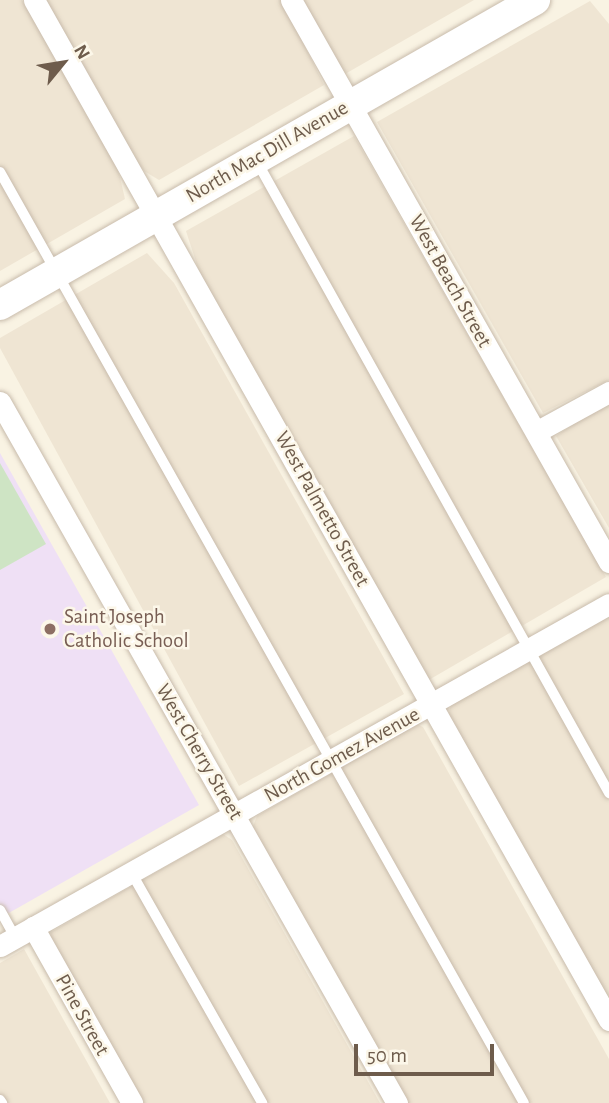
<!DOCTYPE html>
<html>
<head>
<meta charset="utf-8">
<style>
	body { margin:0 }
	#map { position:relative; width:609px; height:1103px; overflow:hidden; background:#f9f3e3; font-family:"Alegreya Sans",sans-serif }
	div>[style] { position:absolute }
	.residential>* { inset:0; background:#efe5d3 }
	.education>* { inset:0; background:#efe0f5 }
	.green>* { inset:0; background:#cee4c4 }
	.roads { filter:drop-shadow(0 0 2px #c8bbab) drop-shadow(0 0 2px #c8bbab) }
	.lane>* { height:10px; margin:-5px; padding:0 5px; transform-origin:5px; border-radius:5px; background:#fff }
	.street>* { height:21px; margin:-10.5px; padding:0 10.5px; transform-origin:10.5px; border-radius:10.5px; background:#fff }
	.secondary>* { height:30px; margin:-15px; padding:0 15px; transform-origin:15px; border-radius:15px; background:#fff }
	.dots>* { width:19px; height:19px; translate:-50% -50%; box-sizing:border-box; border:4px solid #fcf7e9; border-radius:50% }
	span { translate:-50% -50%; white-space:nowrap; text-align:center; line-height:1.15; -webkit-text-stroke:5px #fcf7e9; paint-order:stroke }
	.street-label { font-size:21px; color:#6e5c4c }
	.education-label { font-size:21px; color:#785e54 }
	.left { translate:0 -50%; text-align:left }
	.north { position:absolute; left:28px; top:28px; width:70px; height:70px; -webkit-text-stroke:5px #fcf7e9; paint-order:stroke; rotate:60deg; font-size:19px; font-weight:700; line-height:28px; text-align:center; color:#6e5c4c }
	.north::after { content:''; display:block; margin:auto; width:24px; height:32px; background:#6e5c4c; clip-path:polygon(50% 0,100% 100%,50% 72%,0 100%) }
	.scale { position:absolute; left:354px; top:1044px; width:140px; height:32px; box-sizing:border-box; border:4px solid #6e5c4c; border-top:0; padding-left:9px; font-size:21px; line-height:24px; white-space:nowrap; color:#6e5c4c; -webkit-text-stroke:5px #fcf7e9; paint-order:stroke }
</style>
</head>
<body>
<div id="map">
	<div class="residential">
		<i style="clip-path:polygon(0 0,22px 0,117px 165px,125px 199px,0 271px)"></i>
		<i style="clip-path:polygon(42px 0,282px 0,324px 85px,159px 180px,144px 171px,131px 154px)"></i>
		<i style="clip-path:polygon(301px 0,474px 0,345px 74px)"></i>
		<i style="clip-path:polygon(590px 1px,609px 24px,609px 380px,543px 413px,377px 122px)"></i>
		<i style="clip-path:polygon(354px 136px,606px 577px,427px 681px,199px 271px,186px 231px)"></i>
		<i style="clip-path:polygon(147px 253px,174px 283px,404px 694px,239px 786px,0 348px,0 338px)"></i>
		<i style="clip-path:polygon(609px 400px,609px 528px,556px 436px)"></i>
		<i style="clip-path:polygon(609px 614px,609px 1006px,448px 717px,451px 704px)"></i>
		<i style="clip-path:polygon(417px 724px,423px 727px,609px 1059px,609px 1103px,407px 1103px,252px 829px,257px 816px)"></i>
		<i style="clip-path:polygon(223px 834px,232px 840px,380px 1103px,140px 1103px,49px 942px,51px 932px)"></i>
		<i style="clip-path:polygon(24px 949px,110px 1103px,0 1103px,0 963px)"></i>
	</div>
	<div class="education">
		<i style="clip-path:polygon(0 453px,199px 805px,0 918px)"></i>
	</div>
	<div class="green">
		<i style="clip-path:polygon(0 463px,46px 544px,0 570px)"></i>
	</div>
	<div class="roads">
		<div class="lane">
			<i style="left:256px;top:160px;width:725px;rotate:60.85deg"></i>
			<i style="left:0;top:172px;width:1068px;rotate:60.63deg"></i>
			<i style="left:131px;top:872px;width:266px;rotate:60.4deg"></i>
			<i style="left:0;top:910px;width:31px;rotate:61deg"></i>
			<i style="left:0;top:1100px;width:4px;rotate:56deg"></i>
		</div>
		<div class="street">
			<i style="left:34px;top:0;width:1171px;rotate:60.59deg"></i>
			<i style="left:291px;top:0;width:646px;rotate:60.5deg"></i>
			<i style="left:0;top:402px;width:806px;rotate:60.48deg"></i>
			<i style="left:536px;top:432px;width:83px;rotate:-28.7deg"></i>
			<i style="left:33px;top:927px;width:202px;rotate:60.6deg"></i>
			<i style="left:0;top:946px;width:698px;rotate:-29.32deg"></i>
		</div>
		<div class="secondary">
			<i style="left:0;top:305px;width:616px;rotate:-29.69deg"></i>
		</div>
	</div>
	<div class="dots">
		<i style="left:50px;top:629px;background:#8d6e63"></i>
	</div>
	<div class="street-label">
		<span style="left:267px;top:152px;rotate:-30deg">North Mac Dill Avenue</span>
		<span style="left:450px;top:281px;rotate:61deg">West Beach Street</span>
		<span style="left:322px;top:509px;rotate:61deg">West Palmetto Street</span>
		<span style="left:199px;top:752px;rotate:60deg">West Cherry Street</span>
		<span style="left:342px;top:755px;rotate:-29deg">North Gomez Avenue</span>
		<span style="left:82px;top:1015px;rotate:61deg">Pine Street</span>
	</div>
	<div class="education-label">
		<span class="left" style="left:64px;top:629px">Saint Joseph<br>Catholic School</span>
	</div>
	<div class="north">N</div>
	<div class="scale">50 m</div>
</div>
</body>
</html>
